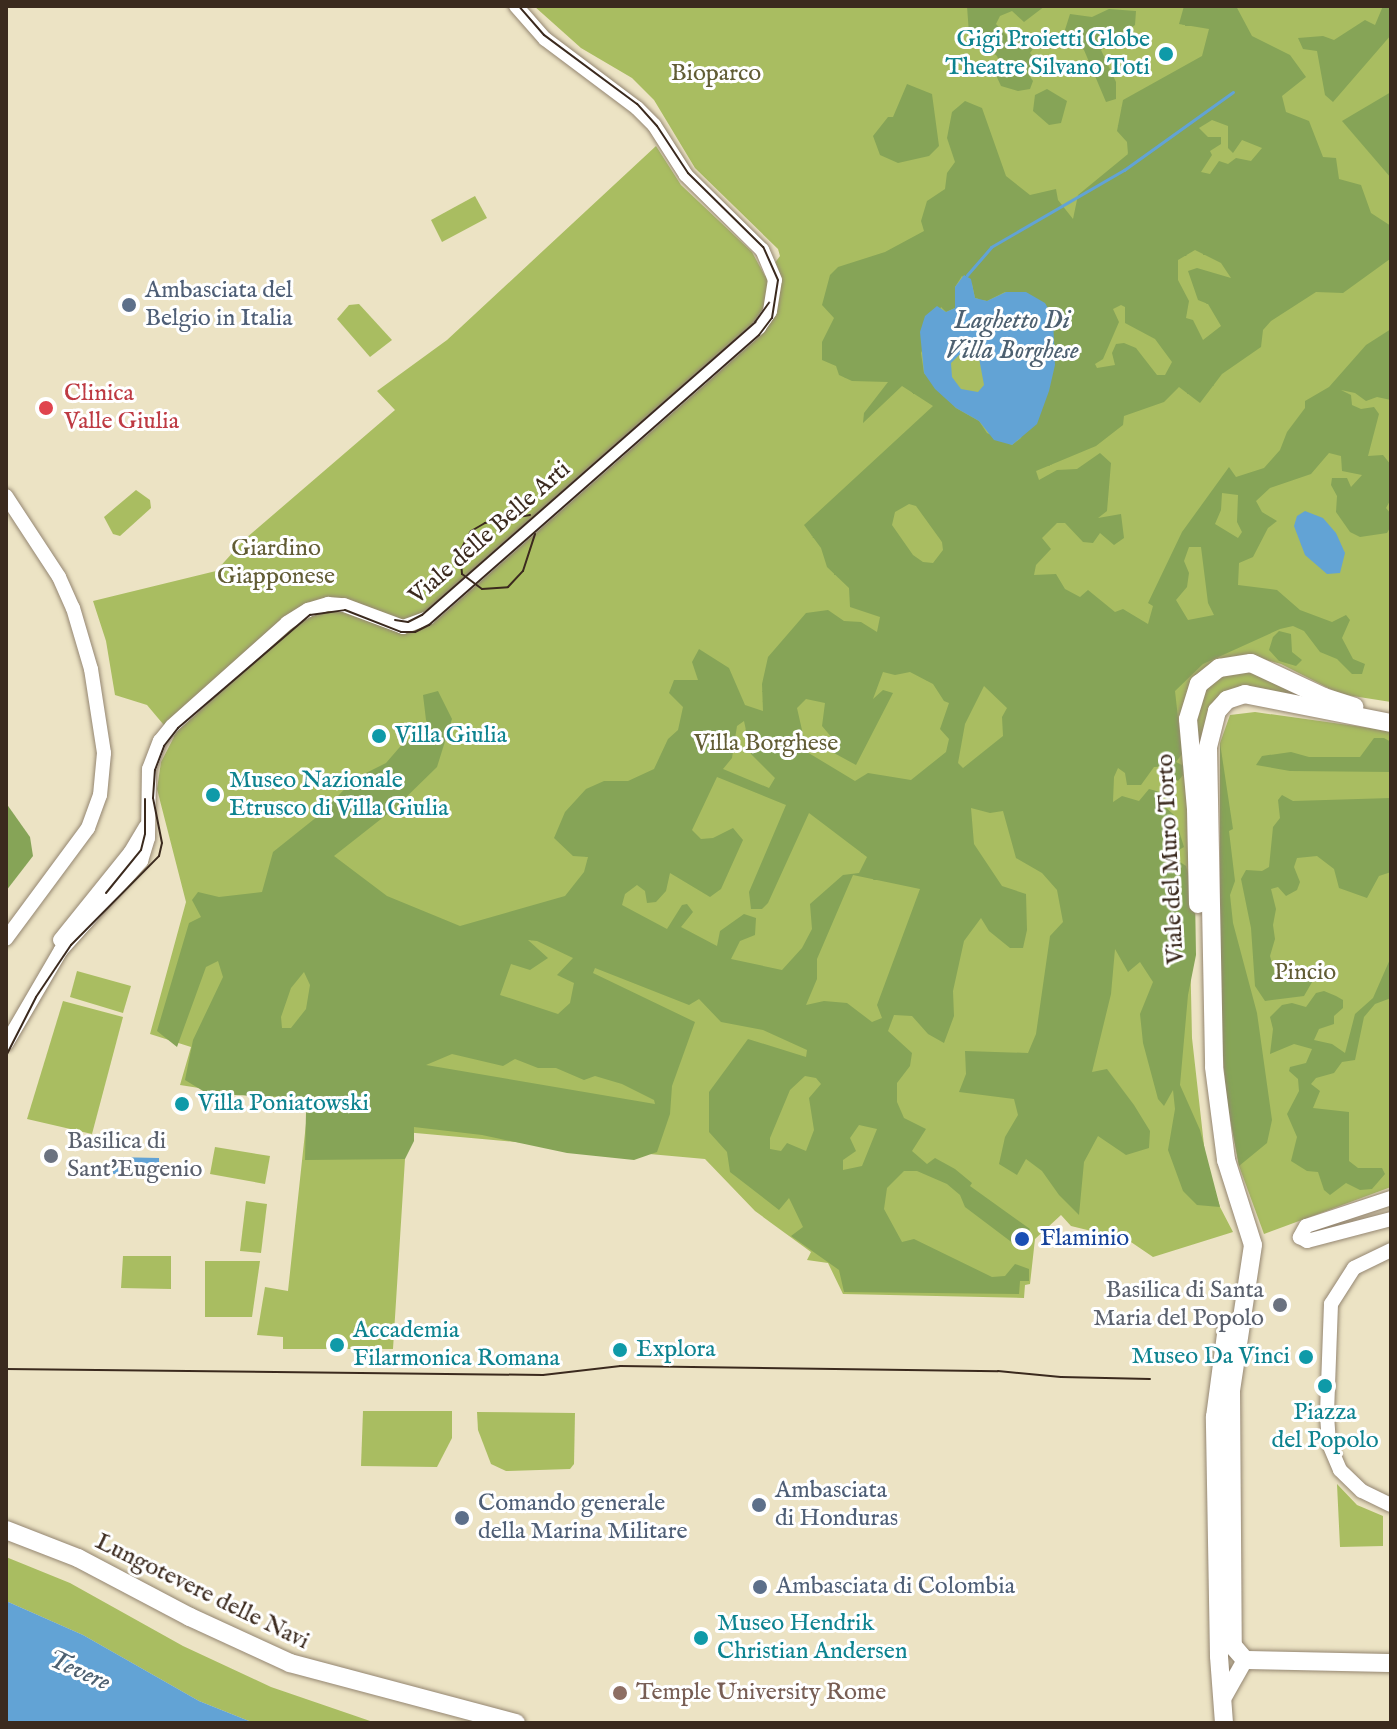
<!DOCTYPE html>
<html>
<head>
<meta charset="utf-8">
<style>
	body { margin:0 }
	#map { position:relative; width:1397px; height:1729px; overflow:hidden; background:#ece3c4; font-family:"IM FELL English",serif }
	div>[style] { position:absolute }
	.green>* { inset:0; background:#a9bd61 }
	.forest>* { inset:0; background:#86a457 }
	.water>* { inset:0; background:#62a3d5 }
	.stream>* { height:3px; margin:-1.5px; padding:0 1.5px; transform-origin:1.5px; border-radius:1.5px; background:#62a3d5 }
	.roads { filter:drop-shadow(0 0 2px #948671) drop-shadow(0 0 2px #948671) }
	.tertiary>* { height:14px; margin:-7px; padding:0 7px; transform-origin:7px; border-radius:7px; background:#fff }
	.secondary>* { height:16px; margin:-8px; padding:0 8px; transform-origin:8px; border-radius:8px; background:#fff }
	.primary>* { height:18px; margin:-9px; padding:0 9px; transform-origin:9px; border-radius:9px; background:#fff }
	.tram>* { height:2px; margin:-1px; padding:0 1px; transform-origin:1px; border-radius:1px; background:#3b2a1e }
	.dots>* { width:22px; height:22px; translate:-50% -50%; box-sizing:border-box; border:4px solid #fff; border-radius:50% }
	span { translate:-50% -50%; white-space:nowrap; text-align:center; line-height:1.15; -webkit-text-stroke:6px #fff; paint-order:stroke }
	.culture-label { font-size:24px; color:#0d838f }
	.right { translate:-100% -50%; text-align:right }
	.left { translate:0 -50%; text-align:left }
	.park-label { font-size:24px; color:#625d35 }
	.service-label { font-size:24px; color:#4e5e75 }
	.health-label { font-size:24px; color:#be3a42 }
	.street-label { font-size:24px; color:#3b2a1e }
	.worship-label { font-size:24px; color:#5b616d }
	.transit-label { font-size:24px; color:#164399 }
	.education-label { font-size:24px; color:#785e54 }
	.water-label { font-size:26px; color:#4d6070; font-style:italic }
	.frame { position:absolute; inset:0; border:8px solid #3b2a1e; pointer-events:none }
</style>
</head>
<body>
<div id="map">
	<div class="green">
		<i style="clip-path:polygon(534px 6px,1391px 6px,1391px 702px,1340px 694px,1281px 664px,1248px 655px,1216px 661px,1199px 674px,1187px 807px,1192px 1038px,1206px 1163px,1220px 1207px,1233px 1232px,1153px 1257px,1128px 1240px,1071px 1226px,1061px 1215px,1035px 1239px,1030px 1284px,1025px 1285px,1024px 1298px,843px 1294px,828px 1263px,807px 1260px,811px 1252px,755px 1211px,705px 1159px,382px 1130px,379px 1159px,405px 1159px,393px 1349px,283px 1349px,283px 1337px,257px 1335px,265px 1287px,288px 1291px,308px 1105px,180px 1085px,191px 1047px,150px 1034px,186px 902px,157px 789px,161px 762px,174px 737px,147px 705px,115px 695px,106px 641px,93px 601px,216px 571px,245px 539px,395px 410px,377px 391px,447px 340px,656px 146px,681px 185px,752px 252px,765px 276px,780px 256px,778px 249px,695px 168px,654px 100px,632px 78px,581px 48px)"></i>
		<i style="clip-path:polygon(475px 196px,487px 218px,442px 242px,431px 220px)"></i>
		<i style="clip-path:polygon(359px 304px,392px 340px,370px 357px,337px 319px,349px 305px)"></i>
		<i style="clip-path:polygon(136px 490px,150px 500px,151px 508px,120px 536px,113px 534px,104px 517px)"></i>
		<i style="clip-path:polygon(1245px 669px,1337px 709px,1261px 688px,1208px 711px,1203px 744px,1203px 817px,1195px 728px,1201px 696px,1214px 679px)"></i>
		<i style="clip-path:polygon(1255px 712px,1391px 731px,1391px 1187px,1264px 1234px,1239px 1166px,1226px 1096px,1220px 965px,1220px 743px,1230px 715px)"></i>
		<i style="clip-path:polygon(77px 971px,131px 986px,123px 1013px,70px 997px)"></i>
		<i style="clip-path:polygon(63px 1001px,123px 1017px,92px 1134px,27px 1119px)"></i>
		<i style="clip-path:polygon(215px 1147px,270px 1156px,265px 1184px,210px 1174px)"></i>
		<i style="clip-path:polygon(246px 1201px,267px 1204px,261px 1253px,240px 1251px)"></i>
		<i style="clip-path:polygon(123px 1256px,171px 1256px,171px 1289px,121px 1288px)"></i>
		<i style="clip-path:polygon(205px 1261px,260px 1261px,252px 1317px,205px 1317px)"></i>
		<i style="clip-path:polygon(363px 1411px,452px 1411px,452px 1438px,437px 1467px,361px 1466px)"></i>
		<i style="clip-path:polygon(477px 1412px,575px 1413px,574px 1464px,570px 1469px,506px 1471px,491px 1464px,478px 1430px)"></i>
		<i style="clip-path:polygon(1337px 1484px,1357px 1505px,1383px 1516px,1383px 1546px,1340px 1547px)"></i>
		<i style="clip-path:polygon(6px 1557px,70px 1583px,183px 1646px,271px 1687px,376px 1723px,254px 1723px,199px 1701px,83px 1635px,6px 1601px)"></i>
	</div>
	<div class="forest">
		<i style="clip-path:polygon(967px 6px,1045px 6px,1024px 22px,1012px 11px,1000px 16px,996px 24px,1008px 37px,1030px 35px,1033px 49px,1030px 53px,1036px 61px,1027px 72px,1033px 81px,1030px 89px,1018px 91px,1001px 86px,995px 73px,1002px 68px,997px 56px,969px 34px)"></i>
		<i style="clip-path:polygon(evenodd,1184px 6px,1236px 6px,1252px 36px,1290px 55px,1306px 77px,1282px 96px,1286px 112px,1309px 121px,1323px 157px,1336px 158px,1339px 179px,1361px 185px,1371px 213px,1391px 226px,1390px 259px,1343px 293px,1316px 292px,1271px 321px,1263px 330px,1261px 347px,1222px 374px,1200px 403px,1179px 387px,1164px 402px,1124px 416px,1123px 425px,1096px 446px,1036px 471px,1039px 480px,1057px 470px,1077px 469px,1100px 453px,1111px 463px,1107px 511px,1098px 518px,1121px 514px,1124px 538px,1114px 545px,1100px 533px,1093px 543px,1083px 542px,1065px 523px,1057px 523px,1042px 538px,1051px 549px,1036px 565px,1034px 575px,1056px 574px,1065px 589px,1080px 597px,1088px 590px,1115px 612px,1123px 609px,1148px 624px,1153px 606px,1148px 603px,1182px 532px,1229px 467px,1236px 477px,1264px 468px,1280px 450px,1287px 432px,1305px 408px,1305px 401px,1329px 387px,1366px 345px,1391px 329px,1391px 400px,1377px 397px,1366px 401px,1355px 393px,1341px 390px,1351px 395px,1352px 405px,1361px 409px,1374px 407px,1379px 414px,1368px 456px,1383px 455px,1391px 465px,1391px 499px,1386px 508px,1391px 514px,1391px 526px,1387px 533px,1360px 537px,1350px 532px,1336px 512px,1337px 496px,1331px 485px,1332px 478px,1347px 478px,1351px 487px,1362px 475px,1342px 471px,1341px 456px,1329px 453px,1311px 474px,1270px 488px,1256px 501px,1262px 512px,1277px 521px,1268px 528px,1253px 557px,1239px 563px,1238px 585px,1277px 590px,1300px 610px,1332px 622px,1346px 615px,1350px 620px,1342px 638px,1353px 659px,1365px 664px,1362px 674px,1352px 674px,1337px 659px,1320px 652px,1304px 631px,1293px 626px,1280px 629px,1203px 664px,1175px 691px,1182px 754px,1176px 762px,1184px 766px,1183px 775px,1178px 781px,1172px 779px,1172px 766px,1154px 767px,1141px 785px,1127px 785px,1125px 773px,1118px 768px,1114px 777px,1113px 802px,1122px 796px,1139px 801px,1149px 789px,1160px 792px,1162px 804px,1174px 815px,1184px 847px,1177px 851px,1180px 862px,1186px 866px,1195px 896px,1196px 955px,1188px 995px,1180px 1085px,1200px 1130px,1220px 1207px,1197px 1205px,1183px 1191px,1168px 1150px,1175px 1109px,1173px 1090px,1164px 1106px,1158px 1099px,1143px 1043px,1140px 1014px,1153px 982px,1140px 962px,1128px 972px,1115px 949px,1111px 994px,1092px 1072px,1107px 1069px,1134px 1105px,1150px 1131px,1149px 1148px,1126px 1155px,1098px 1136px,1084px 1162px,1079px 1215px,1059px 1195px,1042px 1171px,1026px 1159px,1017px 1175px,999px 1164px,1005px 1137px,1018px 1115px,1014px 1099px,959px 1092px,966px 1074px,965px 1051px,1028px 1053px,1036px 1034px,1050px 936px,1063px 922px,1057px 890px,1042px 873px,1016px 858px,1003px 811px,990px 813px,971px 808px,974px 844px,1002px 886px,1026px 894px,1027px 930px,1023px 948px,1010px 948px,989px 931px,981px 918px,964px 941px,953px 991px,954px 1016px,944px 1043px,928px 1034px,912px 1016px,894px 1015px,888px 1031px,912px 1053px,910px 1066px,897px 1083px,897px 1102px,904px 1118px,926px 1129px,912px 1151px,927px 1164px,935px 1158px,955px 1169px,972px 1183px,970px 1186px,1030px 1229px,1018px 1247px,965px 1207px,960px 1195px,947px 1184px,917px 1171px,904px 1171px,887px 1188px,884px 1209px,902px 1242px,914px 1239px,992px 1277px,1005px 1276px,1015px 1264px,1029px 1269px,1029px 1281px,1020px 1281px,1019px 1294px,844px 1292px,839px 1270px,791px 1236px,803px 1227px,789px 1198px,779px 1210px,730px 1172px,727px 1152px,709px 1132px,709px 1092px,748px 1039px,806px 1057px,807px 1050px,763px 1030px,721px 1022px,699px 999px,689px 1005px,595px 968px,593px 973px,695px 1022px,672px 1086px,670px 1114px,657px 1152px,634px 1160px,567px 1153px,482px 1135px,414px 1127px,414px 1141px,405px 1159px,305px 1160px,306px 1112px,289px 1110px,291px 1097px,208px 1094px,185px 1080px,193px 1040px,223px 977px,218px 961px,206px 967px,177px 1047px,157px 1031px,189px 923px,201px 917px,192px 900px,198px 892px,219px 897px,262px 892px,273px 852px,323px 812px,354px 779px,386px 763px,405px 741px,433px 737px,426px 720px,423px 695px,438px 691px,452px 719px,437px 767px,395px 808px,334px 856px,387px 896px,460px 926px,565px 896px,584px 872px,588px 857px,573px 856px,554px 838px,565px 812px,586px 789px,604px 781px,628px 781px,654px 769px,668px 739px,678px 730px,683px 707px,669px 693px,674px 680px,698px 680px,692px 662px,699px 649px,729px 668px,745px 705px,763px 711px,762px 684px,768px 657px,806px 613px,828px 610px,844px 621px,861px 622px,877px 632px,880px 617px,850px 607px,849px 588px,827px 567px,821px 548px,804px 525px,933px 406px,902px 386px,863px 423px,864px 413px,888px 382px,852px 381px,839px 375px,836px 366px,822px 360px,822px 342px,834px 318px,822px 305px,830px 275px,838px 267px,885px 252px,924px 231px,921px 221px,927px 201px,945px 189px,947px 173px,955px 162px,947px 138px,952px 112px,965px 101px,982px 108px,1006px 176px,1030px 195px,1056px 189px,1058px 200px,1073px 219px,1078px 195px,1128px 154px,1127px 142px,1117px 131px,1123px 100px,1202px 56px,1209px 29px,1179px 24px,1184px 6px,1212px 120px,1228px 126px,1228px 148px,1233px 153px,1242px 140px,1262px 148px,1251px 161px,1236px 158px,1228px 164px,1219px 161px,1210px 174px,1201px 172px,1212px 155px,1210px 151px,1221px 144px,1221px 137px,1208px 137px,1199px 128px,1212px 120px,1184px 6px,1195px 250px,1221px 263px,1231px 278px,1197px 268px,1188px 271px,1198px 300px,1208px 304px,1221px 326px,1203px 340px,1193px 320px,1186px 318px,1189px 301px,1178px 280px,1178px 260px,1195px 250px,1184px 6px,962px 276px,972px 284px,975px 298px,987px 301px,1005px 292px,1053px 317px,1052px 336px,1021px 438px,1012px 445px,987px 433px,979px 421px,956px 408px,924px 373px,921px 353px,941px 307px,946px 312px,955px 308px,955px 287px,962px 276px,1184px 6px,1121px 305px,1125px 307px,1125px 323px,1155px 339px,1172px 362px,1165px 375px,1157px 375px,1136px 348px,1124px 343px,1116px 344px,1112px 353px,1115px 365px,1097px 368px,1095px 364px,1103px 359px,1119px 322px,1113px 309px,1121px 305px,1184px 6px,1222px 493px,1238px 495px,1237px 522px,1242px 532px,1238px 538px,1215px 524px,1221px 510px,1222px 493px,1184px 6px,909px 504px,916px 506px,942px 542px,943px 550px,933px 563px,923px 562px,913px 555px,892px 525px,895px 512px,909px 504px,1184px 6px,1189px 547px,1201px 547px,1208px 603px,1214px 615px,1188px 620px,1176px 600px,1187px 587px,1189px 573px,1184px 561px,1189px 547px,1184px 6px,883px 672px,895px 675px,910px 672px,933px 684px,944px 701px,949px 703px,940px 729px,949px 739px,946px 752px,911px 780px,868px 773px,855px 781px,807px 752px,797px 708px,806px 699px,825px 703px,822px 726px,833px 739px,834px 753px,856px 765px,893px 693px,883px 690px,873px 699px,883px 672px,1184px 6px,984px 686px,1007px 708px,1002px 717px,1003px 736px,963px 768px,958px 763px,965px 724px,984px 686px,1184px 6px,744px 721px,751px 754px,775px 778px,769px 788px,723px 769px,732px 758px,737px 726px,744px 721px,1184px 6px,717px 777px,786px 805px,749px 892px,751px 909px,762px 909px,768px 903px,809px 813px,867px 857px,859px 873px,843px 875px,810px 904px,812px 929px,802px 948px,782px 970px,731px 959px,740px 941px,755px 935px,756px 918px,744px 914px,720px 931px,717px 946px,681px 927px,693px 912px,687px 904px,682px 905px,667px 929px,622px 905px,625px 894px,637px 885px,645px 891px,647px 903px,656px 902px,666px 891px,670px 873px,710px 897px,721px 889px,743px 840px,733px 828px,713px 838px,701px 839px,692px 830px,717px 777px,1184px 6px,853px 875px,920px 889px,877px 1005px,882px 1018px,872px 1022px,847px 1003px,824px 1001px,806px 1005px,817px 979px,817px 959px,853px 875px,1184px 6px,528px 940px,537px 941px,573px 958px,557px 975px,574px 983px,570px 1003px,558px 1014px,500px 995px,511px 964px,530px 970px,548px 958px,528px 940px,1184px 6px,304px 972px,310px 985px,306px 1009px,291px 1028px,282px 1028px,281px 1017px,291px 988px,304px 972px,1184px 6px,452px 1054px,503px 1066px,515px 1059px,538px 1068px,556px 1068px,584px 1080px,595px 1076px,622px 1084px,654px 1100px,655px 1104px,426px 1065px,452px 1054px,1184px 6px,805px 1076px,816px 1078px,821px 1084px,809px 1098px,814px 1130px,806px 1151px,787px 1143px,781px 1151px,770px 1149px,770px 1138px,790px 1090px,805px 1076px,1184px 6px,859px 1125px,877px 1129px,862px 1166px,843px 1170px,843px 1160px,856px 1151px,850px 1138px,859px 1125px)"></i>
		<i style="clip-path:polygon(1383px 6px,1391px 6px,1391px 35px,1333px 102px,1325px 95px,1317px 51px,1303px 49px,1298px 38px,1323px 36px,1334px 40px,1365px 20px,1375px 25px)"></i>
		<i style="clip-path:polygon(1109px 9px,1136px 11px,1135px 25px,1101px 50px,1116px 82px,1116px 99px,1106px 102px,1084px 50px,1064px 33px,1070px 14px,1092px 17px)"></i>
		<i style="clip-path:polygon(907px 84px,932px 94px,939px 146px,929px 156px,898px 163px,880px 155px,873px 136px,888px 117px,893px 117px)"></i>
		<i style="clip-path:polygon(1047px 89px,1067px 101px,1061px 123px,1049px 125px,1033px 111px,1035px 95px)"></i>
		<i style="clip-path:polygon(1391px 92px,1391px 178px,1342px 121px)"></i>
		<i style="clip-path:polygon(1279px 631px,1291px 634px,1292px 652px,1302px 660px,1296px 666px,1279px 661px,1269px 650px,1273px 637px)"></i>
		<i style="clip-path:polygon(1374px 738px,1384px 738px,1391px 742px,1391px 772px,1290px 771px,1256px 765px,1262px 756px,1291px 752px,1309px 757px,1360px 757px)"></i>
		<i style="clip-path:polygon(1220px 743px,1233px 829px,1229px 831px,1235px 881px,1230px 895px,1233px 923px,1257px 1013px,1272px 1120px,1267px 1143px,1239px 1166px,1226px 1096px,1220px 1014px)"></i>
		<i style="clip-path:polygon(1282px 795px,1293px 801px,1391px 798px,1391px 872px,1379px 876px,1367px 898px,1339px 888px,1334px 869px,1317px 856px,1297px 858px,1294px 867px,1300px 882px,1297px 890px,1286px 896px,1278px 887px,1271px 889px,1276px 909px,1273px 925px,1275px 939px,1270px 956px,1276px 978px,1311px 971px,1315px 977px,1304px 996px,1265px 1001px,1255px 986px,1251px 928px,1241px 879px,1246px 870px,1262px 871px,1269px 867px,1273px 827px,1280px 818px,1278px 800px)"></i>
		<i style="clip-path:polygon(6px 803px,30px 837px,33px 856px,6px 891px)"></i>
		<i style="clip-path:polygon(1391px 957px,1391px 998px,1375px 1004px,1364px 1017px,1355px 1060px,1342px 1062px,1334px 1073px,1316px 1078px,1311px 1084px,1320px 1091px,1313px 1108px,1349px 1112px,1349px 1161px,1358px 1168px,1382px 1168px,1385px 1174px,1372px 1189px,1360px 1190px,1346px 1183px,1330px 1195px,1324px 1190px,1318px 1172px,1307px 1171px,1291px 1161px,1297px 1137px,1287px 1114px,1299px 1091px,1298px 1079px,1289px 1071px,1290px 1067px,1306px 1063px,1312px 1049px,1294px 1044px,1270px 1054px,1273px 1029px,1270px 1017px,1282px 1005px,1292px 1003px,1306px 1007px,1316px 993px,1324px 991px,1336px 996px,1343px 1000px,1343px 1008px,1334px 1016px,1334px 1024px,1319px 1029px,1314px 1040px,1332px 1044px,1345px 1053px,1355px 1014px,1373px 998px)"></i>
	</div>
	<div class="water">
		<i style="clip-path:polygon(evenodd,964px 275px,971px 279px,975px 298px,987px 301px,1006px 292px,1026px 292px,1045px 303px,1053px 317px,1055px 365px,1049px 391px,1037px 424px,1012px 445px,994px 440px,979px 421px,956px 408px,935px 389px,924px 373px,920px 332px,925px 316px,937px 306px,946px 312px,955px 308px,955px 287px,964px 275px,961px 353px,979px 358px,984px 385px,978px 392px,961px 389px,952px 377px,951px 363px,961px 353px)"></i>
		<i style="clip-path:polygon(1305px 511px,1323px 518px,1336px 533px,1345px 553px,1340px 573px,1327px 574px,1305px 555px,1294px 526px,1297px 516px)"></i>
		<i style="clip-path:polygon(113px 1157px,159px 1158px,159px 1175px,113px 1174px)"></i>
		<i style="clip-path:polygon(6px 1601px,83px 1635px,199px 1701px,254px 1723px,6px 1723px)"></i>
	</div>
	<div class="stream">
		<i style="left:967px;top:275px;width:37px;rotate:-49deg"></i>
		<i style="left:991px;top:247px;width:154px;rotate:-30.1deg"></i>
		<i style="left:1124px;top:170px;width:134px;rotate:-35.6deg"></i>
	</div>
	<div class="roads">
		<div class="tertiary">
			<i style="left:6px;top:496px;width:97px;rotate:56.8deg"></i>
			<i style="left:59px;top:577px;width:34px;rotate:66deg"></i>
			<i style="left:73px;top:608px;width:64px;rotate:73.6deg"></i>
			<i style="left:91px;top:669px;width:85px;rotate:81.2deg"></i>
			<i style="left:104px;top:753px;width:42px;rotate:95.4deg"></i>
			<i style="left:100px;top:795px;width:35px;rotate:110deg"></i>
			<i style="left:88px;top:828px;width:138px;rotate:126.5deg"></i>
			<i style="left:60px;top:940px;width:112px;rotate:-51.2deg"></i>
			<i style="left:130px;top:853px;width:31px;rotate:-59deg"></i>
			<i style="left:6px;top:1044px;width:109px;rotate:-59.7deg"></i>
			<i style="left:61px;top:950px;width:120px;rotate:-48deg"></i>
			<i style="left:141px;top:861px;width:24px;rotate:-73deg"></i>
			<i style="left:148px;top:838px;width:69px;rotate:-89.2deg"></i>
			<i style="left:149px;top:769px;width:30px;rotate:-69deg"></i>
			<i style="left:160px;top:741px;width:19px;rotate:-51deg"></i>
			<i style="left:172px;top:726px;width:154px;rotate:-41.8deg"></i>
			<i style="left:287px;top:623px;width:25px;rotate:-32deg"></i>
			<i style="left:308px;top:610px;width:21px;rotate:-17deg"></i>
			<i style="left:328px;top:604px;width:16px;rotate:4deg"></i>
			<i style="left:344px;top:605px;width:63px;rotate:20.4deg"></i>
			<i style="left:403px;top:627px;width:27px;rotate:-20deg"></i>
			<i style="left:428px;top:618px;width:441px;rotate:-41.3deg"></i>
			<i style="left:759px;top:327px;width:19px;rotate:-55deg"></i>
			<i style="left:770px;top:311px;width:31px;rotate:-81deg"></i>
			<i style="left:775px;top:280px;width:33px;rotate:-113deg"></i>
			<i style="left:762px;top:250px;width:107px;rotate:-135.4deg"></i>
			<i style="left:686px;top:175px;width:59px;rotate:-122.6deg"></i>
			<i style="left:654px;top:125px;width:24px;rotate:-135deg"></i>
			<i style="left:637px;top:108px;width:115px;rotate:-143.1deg"></i>
			<i style="left:545px;top:39px;width:44px;rotate:-131.3deg"></i>
			<i style="left:1391px;top:1198px;width:89px;rotate:161.8deg"></i>
			<i style="left:1306px;top:1226px;width:13px;rotate:119deg"></i>
			<i style="left:1300px;top:1237px;width:8px;rotate:30deg"></i>
			<i style="left:1307px;top:1241px;width:87px;rotate:-14.7deg"></i>
			<i style="left:1391px;top:1250px;width:41px;rotate:154.1deg"></i>
			<i style="left:1354px;top:1268px;width:43px;rotate:122.6deg"></i>
			<i style="left:1331px;top:1304px;width:111px;rotate:92.1deg"></i>
			<i style="left:1327px;top:1415px;width:29px;rotate:86deg"></i>
			<i style="left:1329px;top:1444px;width:28px;rotate:67deg"></i>
			<i style="left:1340px;top:1470px;width:30px;rotate:44deg"></i>
			<i style="left:1362px;top:1491px;width:32px;rotate:26deg"></i>
		</div>
		<div class="secondary">
			<i style="left:1224px;top:1697px;width:43px;rotate:-60.4deg"></i>
		</div>
		<div class="primary">
			<i style="left:1391px;top:723px;width:149px;rotate:-168.8deg"></i>
			<i style="left:1245px;top:694px;width:19px;rotate:162deg"></i>
			<i style="left:1227px;top:700px;width:15px;rotate:132deg"></i>
			<i style="left:1217px;top:711px;width:38px;rotate:104deg"></i>
			<i style="left:1208px;top:748px;width:319px;rotate:88.9deg"></i>
			<i style="left:1214px;top:1067px;width:94px;rotate:82.6deg"></i>
			<i style="left:1226px;top:1160px;width:89px;rotate:72.4deg"></i>
			<i style="left:1253px;top:1245px;width:147px;rotate:98.6deg"></i>
			<i style="left:1231px;top:1390px;width:256px;rotate:89.6deg"></i>
			<i style="left:1233px;top:1646px;width:18px;rotate:49deg"></i>
			<i style="left:1245px;top:1660px;width:146px;rotate:1.2deg"></i>
			<i style="left:1198px;top:904px;width:95px;rotate:-91.2deg"></i>
			<i style="left:1196px;top:809px;width:90px;rotate:-95.1deg"></i>
			<i style="left:1188px;top:719px;width:37px;rotate:-73deg"></i>
			<i style="left:1199px;top:684px;width:26px;rotate:-39deg"></i>
			<i style="left:1219px;top:668px;width:32px;rotate:-9deg"></i>
			<i style="left:1251px;top:663px;width:81px;rotate:25deg"></i>
			<i style="left:1324px;top:697px;width:32px;rotate:18deg"></i>
			<i style="left:6px;top:1530px;width:77px;rotate:21.3deg"></i>
			<i style="left:78px;top:1558px;width:127px;rotate:27.8deg"></i>
			<i style="left:190px;top:1617px;width:110px;rotate:24.7deg"></i>
			<i style="left:290px;top:1663px;width:234px;rotate:14.9deg"></i>
			<i style="left:1224px;top:1723px;width:67px;rotate:-94.3deg"></i>
			<i style="left:1219px;top:1656px;width:239px;rotate:-91deg"></i>
			<i style="left:1215px;top:1417px;width:91px;rotate:-82.4deg"></i>
		</div>
	</div>
	<div class="tram">
		<i style="left:530px;top:515px;width:46px;rotate:169.9deg"></i>
		<i style="left:485px;top:523px;width:16px;rotate:150deg"></i>
		<i style="left:471px;top:531px;width:23px;rotate:119deg"></i>
		<i style="left:460px;top:551px;width:23px;rotate:85deg"></i>
		<i style="left:462px;top:574px;width:25px;rotate:37deg"></i>
		<i style="left:482px;top:589px;width:26px;rotate:-4deg"></i>
		<i style="left:508px;top:587px;width:22px;rotate:-47deg"></i>
		<i style="left:523px;top:571px;width:39px;rotate:-72deg"></i>
		<i style="left:395px;top:620px;width:13px;rotate:9deg"></i>
		<i style="left:408px;top:622px;width:16px;rotate:-27deg"></i>
		<i style="left:422px;top:615px;width:444px;rotate:-41.3deg"></i>
		<i style="left:755px;top:322px;width:24px;rotate:-54deg"></i>
		<i style="left:106px;top:893px;width:55px;rotate:-50.9deg"></i>
		<i style="left:141px;top:850px;width:16px;rotate:-76deg"></i>
		<i style="left:145px;top:834px;width:35px;rotate:-90deg"></i>
		<i style="left:6px;top:1056px;width:66px;rotate:-63deg"></i>
		<i style="left:36px;top:997px;width:63px;rotate:-56.1deg"></i>
		<i style="left:71px;top:945px;width:125px;rotate:-45.3deg"></i>
		<i style="left:159px;top:856px;width:13px;rotate:-77deg"></i>
		<i style="left:162px;top:843px;width:46px;rotate:-101.3deg"></i>
		<i style="left:153px;top:798px;width:28px;rotate:-86deg"></i>
		<i style="left:155px;top:770px;width:26px;rotate:-69deg"></i>
		<i style="left:164px;top:746px;width:23px;rotate:-52deg"></i>
		<i style="left:178px;top:728px;width:174px;rotate:-40.6deg"></i>
		<i style="left:310px;top:615px;width:35px;rotate:-8deg"></i>
		<i style="left:345px;top:610px;width:60px;rotate:21.4deg"></i>
		<i style="left:401px;top:632px;width:14px"></i>
		<i style="left:415px;top:632px;width:16px;rotate:-27deg"></i>
		<i style="left:429px;top:625px;width:439px;rotate:-41.3deg"></i>
		<i style="left:759px;top:335px;width:21px;rotate:-53deg"></i>
		<i style="left:772px;top:318px;width:38px;rotate:-81deg"></i>
		<i style="left:778px;top:280px;width:36px;rotate:-114deg"></i>
		<i style="left:763px;top:247px;width:105px;rotate:-135.4deg"></i>
		<i style="left:688px;top:173px;width:56px;rotate:-123.4deg"></i>
		<i style="left:657px;top:126px;width:30px;rotate:-132deg"></i>
		<i style="left:637px;top:104px;width:116px;rotate:-143.4deg"></i>
		<i style="left:544px;top:35px;width:38px;rotate:-131deg"></i>
		<i style="left:6px;top:1369px;width:537px;rotate:0.64deg"></i>
		<i style="left:543px;top:1375px;width:78px;rotate:-6.7deg"></i>
		<i style="left:620px;top:1366px;width:378px;rotate:0.8deg"></i>
		<i style="left:998px;top:1371px;width:63px;rotate:5.4deg"></i>
		<i style="left:1061px;top:1377px;width:89px;rotate:1.3deg"></i>
	</div>
	<div class="dots">
		<i style="left:1166px;top:54px;background:#0f9aa8"></i>
		<i style="left:129px;top:305px;background:#5c6f8a"></i>
		<i style="left:46px;top:408px;background:#e0444e"></i>
		<i style="left:379px;top:736px;background:#0f9aa8"></i>
		<i style="left:213px;top:795px;background:#0f9aa8"></i>
		<i style="left:182px;top:1104px;background:#0f9aa8"></i>
		<i style="left:51px;top:1156px;background:#6b7280"></i>
		<i style="left:1022px;top:1239px;background:#1a4fb4"></i>
		<i style="left:1280px;top:1305px;background:#6b7280"></i>
		<i style="left:337px;top:1345px;background:#0f9aa8"></i>
		<i style="left:620px;top:1350px;background:#0f9aa8"></i>
		<i style="left:1306px;top:1357px;background:#0f9aa8"></i>
		<i style="left:1325px;top:1386px;background:#0f9aa8"></i>
		<i style="left:759px;top:1505px;background:#5c6f8a"></i>
		<i style="left:462px;top:1518px;background:#5c6f8a"></i>
		<i style="left:760px;top:1587px;background:#5c6f8a"></i>
		<i style="left:701px;top:1638px;background:#0f9aa8"></i>
		<i style="left:620px;top:1693px;background:#8d6e63"></i>
	</div>
	<div class="culture-label">
		<span class="right" style="left:1150px;top:54px">Gigi Proietti Globe<br>Theatre Silvano Toti</span>
		<span class="left" style="left:395px;top:736px">Villa Giulia</span>
		<span class="left" style="left:229px;top:795px">Museo Nazionale<br>Etrusco di Villa Giulia</span>
		<span class="left" style="left:198px;top:1104px">Villa Poniatowski</span>
		<span class="left" style="left:353px;top:1345px">Accademia<br>Filarmonica Romana</span>
		<span class="left" style="left:636px;top:1350px">Explora</span>
		<span class="right" style="left:1290px;top:1357px">Museo Da Vinci</span>
		<span style="left:1325px;top:1427px">Piazza<br>del Popolo</span>
		<span class="left" style="left:717px;top:1638px">Museo Hendrik<br>Christian Andersen</span>
	</div>
	<div class="park-label">
		<span style="left:716px;top:74px">Bioparco</span>
		<span style="left:276px;top:563px">Giardino<br>Giapponese</span>
		<span style="left:766px;top:744px">Villa Borghese</span>
		<span style="left:1305px;top:973px">Pincio</span>
	</div>
	<div class="service-label">
		<span class="left" style="left:145px;top:305px">Ambasciata del<br>Belgio in Italia</span>
		<span class="left" style="left:775px;top:1505px">Ambasciata<br>di Honduras</span>
		<span class="left" style="left:478px;top:1518px">Comando generale<br>della Marina Militare</span>
		<span class="left" style="left:776px;top:1587px">Ambasciata di Colombia</span>
	</div>
	<div class="health-label">
		<span class="left" style="left:64px;top:408px">Clinica<br>Valle Giulia</span>
	</div>
	<div class="street-label">
		<span style="left:490px;top:533px;rotate:-41deg">Viale delle Belle Arti</span>
		<span style="left:1171px;top:859px;rotate:-93deg">Viale del Muro Torto</span>
		<span style="left:202px;top:1592px;rotate:26deg">Lungotevere delle Navi</span>
	</div>
	<div class="worship-label">
		<span class="left" style="left:67px;top:1156px">Basilica di<br>Sant'Eugenio</span>
		<span class="right" style="left:1264px;top:1305px">Basilica di Santa<br>Maria del Popolo</span>
	</div>
	<div class="transit-label">
		<span class="left" style="left:1040px;top:1239px">Flaminio</span>
	</div>
	<div class="education-label">
		<span class="left" style="left:636px;top:1693px">Temple University Rome</span>
	</div>
	<div class="water-label">
		<span style="left:1012px;top:336px">Laghetto Di<br>Villa Borghese</span>
		<span style="left:79px;top:1671px;rotate:24deg">Tevere</span>
	</div>
	<div class="frame"></div>
</div>
</body>
</html>
